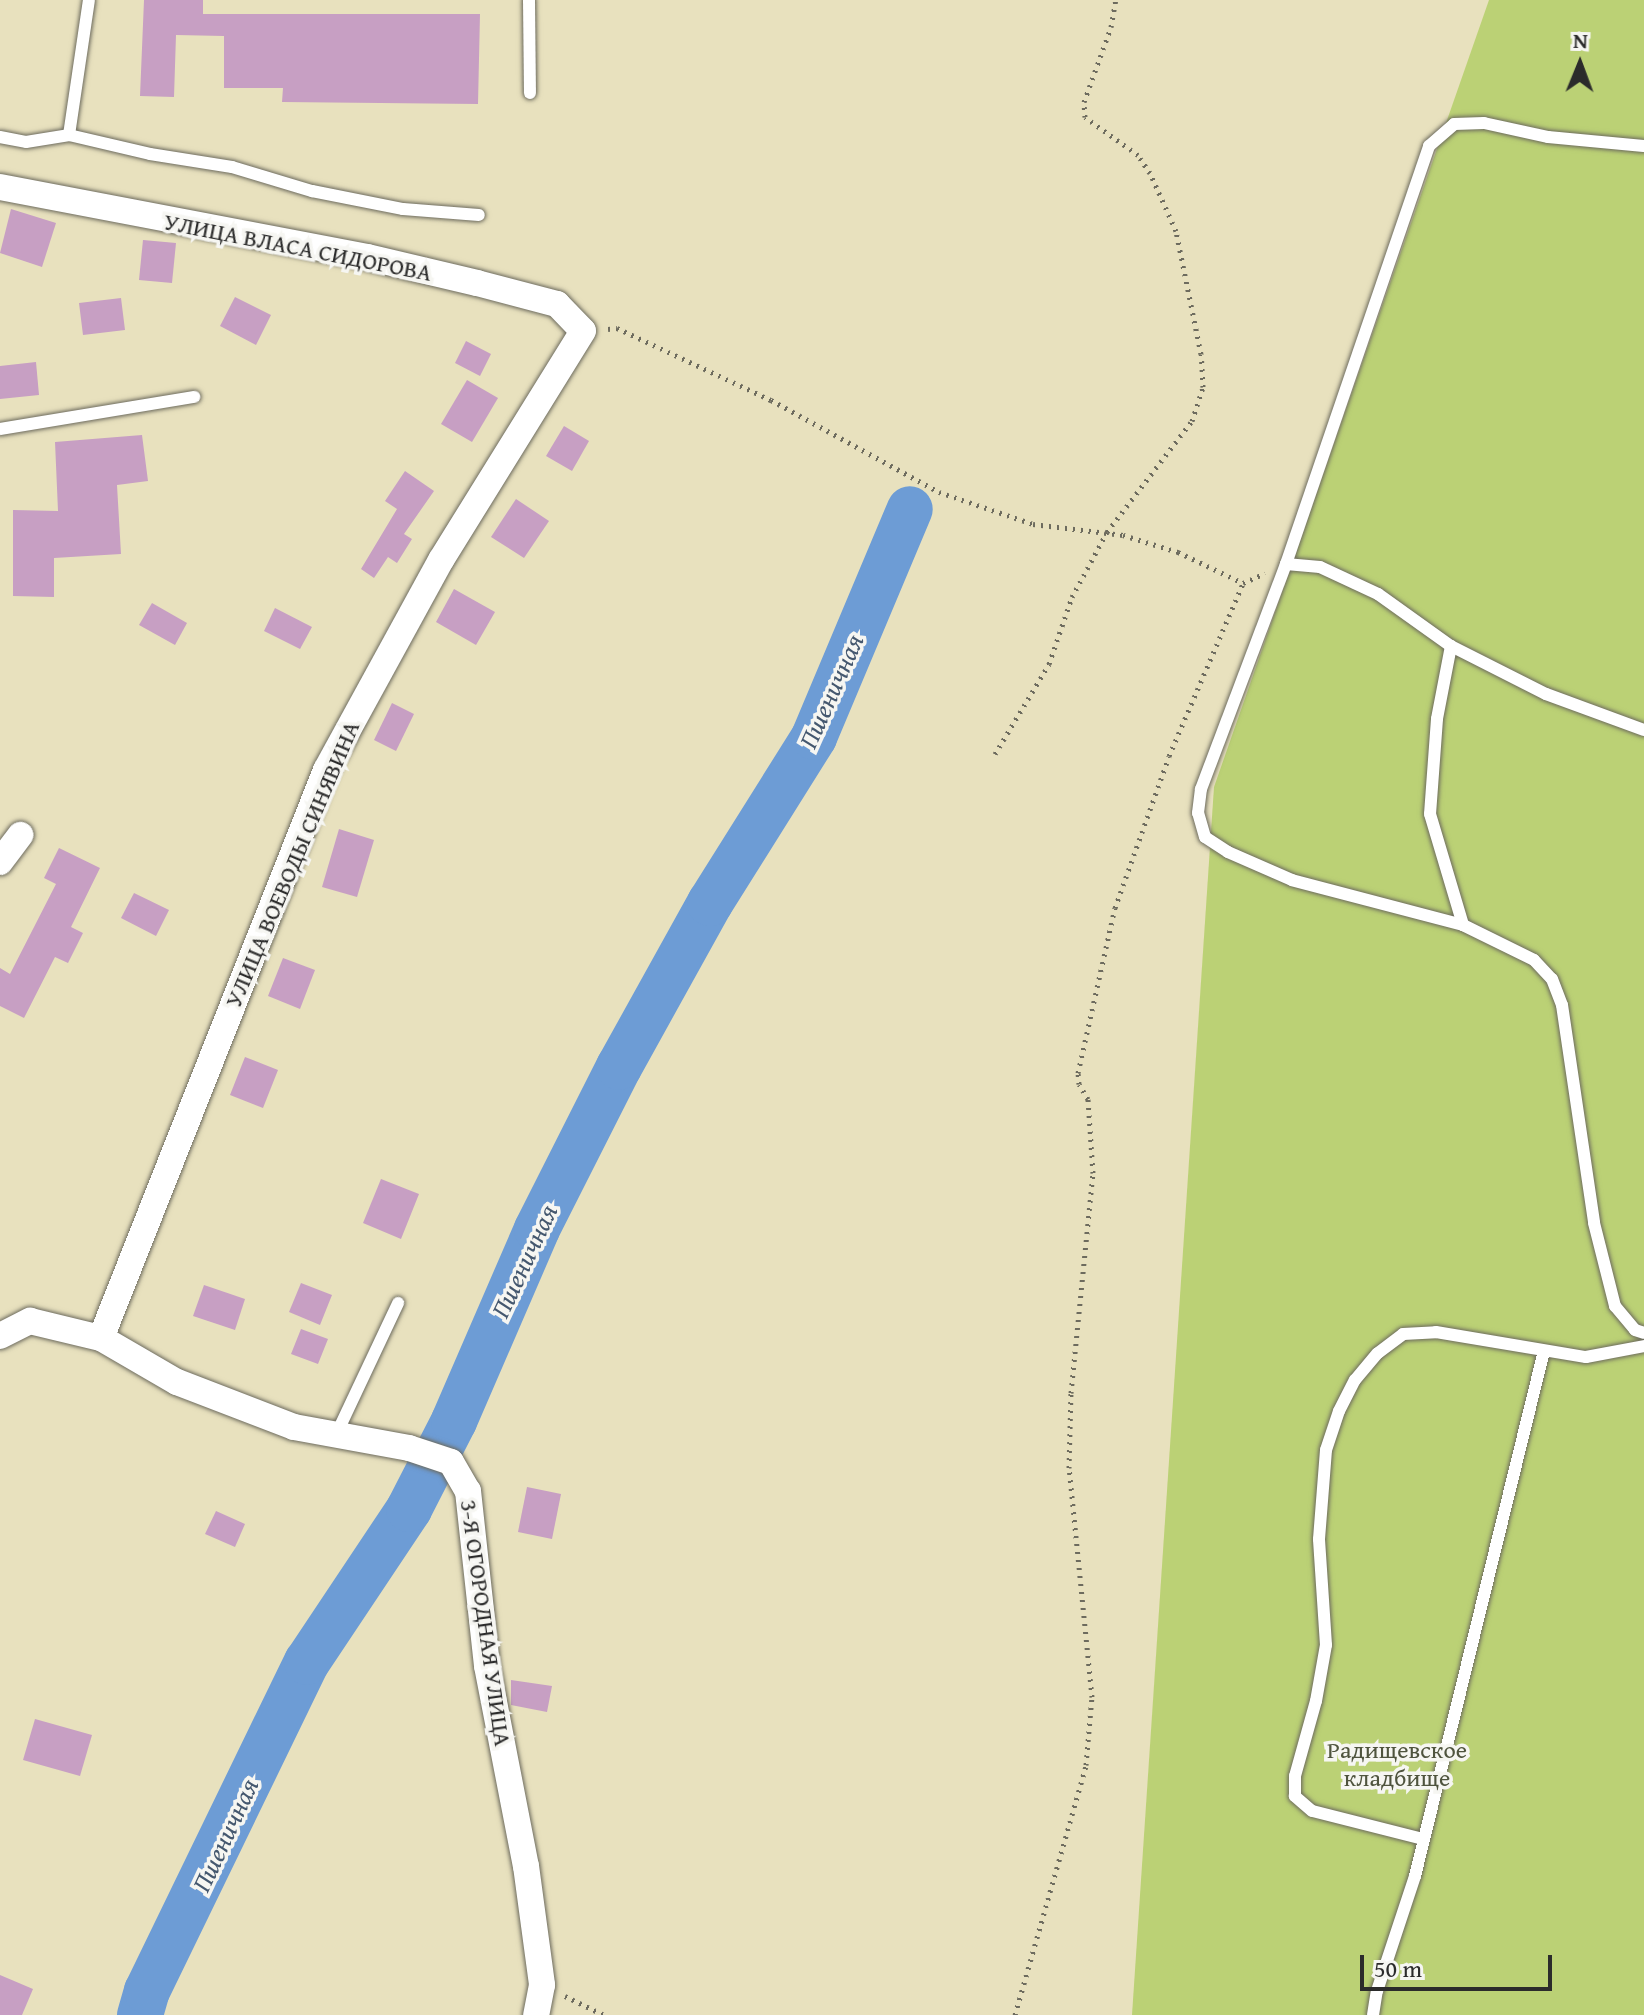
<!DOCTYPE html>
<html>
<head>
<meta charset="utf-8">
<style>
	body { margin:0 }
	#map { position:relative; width:1644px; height:2015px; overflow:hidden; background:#e8e1be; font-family:"Gentium Book Plus",serif }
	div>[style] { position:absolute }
	.green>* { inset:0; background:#bbd175 }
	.river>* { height:46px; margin:-23px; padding:0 23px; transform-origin:23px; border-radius:23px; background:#6d9cd5 }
	.building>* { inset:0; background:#c79fc3 }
	.path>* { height:5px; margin-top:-2.5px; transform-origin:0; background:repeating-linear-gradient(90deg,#6d6b5e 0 2px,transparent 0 8px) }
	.roads { filter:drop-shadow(0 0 2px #6d6b5e) drop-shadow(0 0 2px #6d6b5e) }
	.lane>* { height:12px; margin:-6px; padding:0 6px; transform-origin:6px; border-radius:6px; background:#fff }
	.street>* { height:26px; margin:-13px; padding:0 13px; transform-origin:13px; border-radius:13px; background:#fff }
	span { translate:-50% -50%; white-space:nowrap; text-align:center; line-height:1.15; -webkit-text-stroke:7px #f6f6f2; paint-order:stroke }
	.street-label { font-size:24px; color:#2b2b2b }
	.park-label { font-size:24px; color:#4f543e }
	.water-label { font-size:26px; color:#45586f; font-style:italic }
	.north { position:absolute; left:1540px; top:24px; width:80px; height:80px; -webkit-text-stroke:6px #f6f6f2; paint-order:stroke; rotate:1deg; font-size:22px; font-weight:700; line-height:32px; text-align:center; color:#2b2b2b }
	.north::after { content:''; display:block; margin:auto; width:28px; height:36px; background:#2b2b2b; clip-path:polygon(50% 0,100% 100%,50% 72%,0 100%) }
	.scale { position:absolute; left:1360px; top:1955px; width:192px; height:36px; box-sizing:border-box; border:4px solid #2b2b2b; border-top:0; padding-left:10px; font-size:24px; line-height:28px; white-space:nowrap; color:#2b2b2b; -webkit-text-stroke:6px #f6f6f2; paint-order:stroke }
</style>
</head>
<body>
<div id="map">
	<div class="green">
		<i style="clip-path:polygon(1489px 0,1644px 0,1644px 2015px,1132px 2015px,1214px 787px)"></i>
	</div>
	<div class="river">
		<i style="left:140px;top:2015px;width:25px;rotate:-74deg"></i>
		<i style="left:147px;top:1991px;width:366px;rotate:-64.1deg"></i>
		<i style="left:307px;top:1662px;width:184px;rotate:-56.3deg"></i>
		<i style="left:409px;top:1509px;width:99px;rotate:-62.9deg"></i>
		<i style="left:454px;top:1421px;width:209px;rotate:-66.6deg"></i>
		<i style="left:537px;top:1229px;width:182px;rotate:-63.2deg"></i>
		<i style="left:619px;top:1067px;width:188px;rotate:-61deg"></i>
		<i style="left:710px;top:903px;width:196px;rotate:-57.9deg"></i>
		<i style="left:814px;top:737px;width:247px;rotate:-67.2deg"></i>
	</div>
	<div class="building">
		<i style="clip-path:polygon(144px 0,203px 0,203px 14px,480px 14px,478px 104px,282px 102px,283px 88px,224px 88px,224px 36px,176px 35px,174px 97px,140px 96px)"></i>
		<i style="clip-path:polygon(11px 209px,56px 223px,42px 267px,0 253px)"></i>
		<i style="clip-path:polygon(143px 240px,176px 243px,172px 283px,139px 280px)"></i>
		<i style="clip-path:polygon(235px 297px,271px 315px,256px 345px,220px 326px)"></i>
		<i style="clip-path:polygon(121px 298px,125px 330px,83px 335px,79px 303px)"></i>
		<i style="clip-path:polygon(466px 341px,491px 354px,480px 376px,455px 363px)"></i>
		<i style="clip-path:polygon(36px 362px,39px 395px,0 399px,0 366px)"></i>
		<i style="clip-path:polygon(467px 380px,498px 398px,472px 442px,441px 424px)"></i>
		<i style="clip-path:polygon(564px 426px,589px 441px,572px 471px,546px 456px)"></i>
		<i style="clip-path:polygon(142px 435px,148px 481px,117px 485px,121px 554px,54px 558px,54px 597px,13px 596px,13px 510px,58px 511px,55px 442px)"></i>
		<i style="clip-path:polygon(405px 471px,434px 491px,404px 534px,412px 539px,397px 563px,388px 557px,374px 578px,361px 569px,397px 509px,385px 501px)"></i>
		<i style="clip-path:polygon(516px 499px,549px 521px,524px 558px,491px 537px)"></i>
		<i style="clip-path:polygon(454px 589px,495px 612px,476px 645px,436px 622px)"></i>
		<i style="clip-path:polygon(152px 603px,187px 623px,175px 645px,139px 625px)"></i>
		<i style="clip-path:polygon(275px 608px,312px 627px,300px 649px,264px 631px)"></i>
		<i style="clip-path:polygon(392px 703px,414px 714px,396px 751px,374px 740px)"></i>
		<i style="clip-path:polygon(339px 829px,374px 840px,357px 897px,322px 887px)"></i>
		<i style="clip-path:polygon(59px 848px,100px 868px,71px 927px,83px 933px,68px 963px,55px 957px,24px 1018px,0 1006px,0 968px,10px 974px,56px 884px,44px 878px)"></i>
		<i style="clip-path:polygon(134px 893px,169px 910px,156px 936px,121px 918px)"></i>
		<i style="clip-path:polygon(283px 958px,315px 970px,300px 1009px,268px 996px)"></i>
		<i style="clip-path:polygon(245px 1057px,278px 1070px,263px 1108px,230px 1095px)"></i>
		<i style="clip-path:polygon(381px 1179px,419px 1194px,401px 1239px,363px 1223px)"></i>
		<i style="clip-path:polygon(301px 1283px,332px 1295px,320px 1325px,289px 1312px)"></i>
		<i style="clip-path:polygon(204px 1285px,245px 1299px,235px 1330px,193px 1316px)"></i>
		<i style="clip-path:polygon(301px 1329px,328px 1339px,318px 1364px,291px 1354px)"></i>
		<i style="clip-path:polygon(527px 1487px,561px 1494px,552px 1539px,518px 1532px)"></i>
		<i style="clip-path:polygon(216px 1511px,245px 1524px,235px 1547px,205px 1534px)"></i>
		<i style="clip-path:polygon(511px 1680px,552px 1686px,547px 1712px,511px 1705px)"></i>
		<i style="clip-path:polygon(35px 1719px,92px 1735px,80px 1776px,23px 1760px)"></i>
		<i style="clip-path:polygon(0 1975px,33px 1989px,22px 2015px,0 2015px)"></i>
	</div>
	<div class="path">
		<i style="left:608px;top:329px;width:9px;rotate:-6deg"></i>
		<i style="left:617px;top:328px;width:170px;rotate:25.1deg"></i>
		<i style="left:771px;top:400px;width:192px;rotate:28.7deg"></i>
		<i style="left:939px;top:492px;width:99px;rotate:18.8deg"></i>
		<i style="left:1033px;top:524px;width:91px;rotate:7deg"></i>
		<i style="left:1123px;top:535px;width:58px;rotate:17.2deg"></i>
		<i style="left:1178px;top:552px;width:72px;rotate:25.5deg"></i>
		<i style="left:1243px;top:583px;width:24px;rotate:-24deg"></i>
		<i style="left:995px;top:754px;width:105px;rotate:-59deg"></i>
		<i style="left:1049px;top:664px;width:71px;rotate:-71.1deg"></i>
		<i style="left:1072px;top:597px;width:74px;rotate:-61.7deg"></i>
		<i style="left:1107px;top:532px;width:140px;rotate:-52.6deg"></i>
		<i style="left:1192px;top:421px;width:36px;rotate:-72deg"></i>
		<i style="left:1203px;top:387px;width:33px;rotate:-93deg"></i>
		<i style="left:1201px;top:354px;width:126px;rotate:-101.5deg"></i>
		<i style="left:1176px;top:231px;width:64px;rotate:-114.1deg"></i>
		<i style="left:1150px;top:173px;width:22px;rotate:-124deg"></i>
		<i style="left:1138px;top:155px;width:65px;rotate:-144.4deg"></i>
		<i style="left:1085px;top:117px;width:15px;rotate:-94deg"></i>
		<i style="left:1084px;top:102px;width:80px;rotate:-70.2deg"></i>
		<i style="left:1111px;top:27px;width:27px;rotate:-80deg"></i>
		<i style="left:565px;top:1996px;width:43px;rotate:26deg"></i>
		<i style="left:1015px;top:2015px;width:260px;rotate:-74.1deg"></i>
		<i style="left:1086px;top:1765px;width:68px;rotate:-85deg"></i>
		<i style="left:1092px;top:1697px;width:230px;rotate:-95.7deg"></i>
		<i style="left:1069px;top:1468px;width:75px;rotate:-88.5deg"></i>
		<i style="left:1071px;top:1393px;width:221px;rotate:-84.3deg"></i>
		<i style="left:1093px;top:1173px;width:74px;rotate:-93.9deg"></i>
		<i style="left:1088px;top:1099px;width:17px;rotate:-121deg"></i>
		<i style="left:1079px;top:1084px;width:11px;rotate:-95deg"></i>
		<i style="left:1078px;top:1073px;width:169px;rotate:-77.4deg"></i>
		<i style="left:1115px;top:908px;width:161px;rotate:-70.4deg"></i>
		<i style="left:1169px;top:756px;width:188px;rotate:-66.8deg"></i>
	</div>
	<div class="roads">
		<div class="lane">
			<i style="left:529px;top:0;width:93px;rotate:89.4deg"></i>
			<i style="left:69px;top:135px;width:83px;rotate:13.2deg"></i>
			<i style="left:150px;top:154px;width:83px;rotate:9deg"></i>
			<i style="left:232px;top:167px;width:84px;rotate:16.7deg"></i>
			<i style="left:312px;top:191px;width:93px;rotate:11.2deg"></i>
			<i style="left:403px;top:209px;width:76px;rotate:4.5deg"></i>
			<i style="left:0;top:137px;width:26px;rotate:11deg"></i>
			<i style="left:26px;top:142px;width:44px;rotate:-9.2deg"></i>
			<i style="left:69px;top:135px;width:136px;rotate:-81.6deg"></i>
			<i style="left:0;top:429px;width:197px;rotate:-9.4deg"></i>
			<i style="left:1286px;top:564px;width:34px;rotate:5deg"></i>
			<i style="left:1320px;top:567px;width:64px;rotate:25deg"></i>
			<i style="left:1378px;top:594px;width:90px;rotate:35.5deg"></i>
			<i style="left:1451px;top:646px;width:106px;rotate:26.8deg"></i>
			<i style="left:1546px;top:694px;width:104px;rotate:20.2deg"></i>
			<i style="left:1451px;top:646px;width:74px;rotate:100.9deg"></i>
			<i style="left:1437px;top:719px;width:95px;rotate:94.2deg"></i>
			<i style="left:1430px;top:814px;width:116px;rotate:73.4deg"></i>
			<i style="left:1463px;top:925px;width:79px;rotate:26.2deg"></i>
			<i style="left:1534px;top:960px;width:26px;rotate:47deg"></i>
			<i style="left:1552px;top:979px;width:28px;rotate:69deg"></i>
			<i style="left:1562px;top:1005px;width:220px;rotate:81.6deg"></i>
			<i style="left:1594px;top:1223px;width:86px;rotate:75.8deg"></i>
			<i style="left:1615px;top:1306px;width:31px;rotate:50deg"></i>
			<i style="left:1635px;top:1330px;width:9px;rotate:18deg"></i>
			<i style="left:1463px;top:925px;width:177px;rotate:-165.3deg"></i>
			<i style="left:1292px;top:880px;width:70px;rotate:-156.4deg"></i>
			<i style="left:1228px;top:852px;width:27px;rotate:-147deg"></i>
			<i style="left:1205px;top:837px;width:25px;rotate:-106deg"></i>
			<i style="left:1198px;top:813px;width:24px;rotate:-83deg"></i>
			<i style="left:1201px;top:789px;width:241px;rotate:-69.3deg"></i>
			<i style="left:1286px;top:564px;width:442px;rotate:-71.1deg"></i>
			<i style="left:1429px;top:146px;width:33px;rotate:-41deg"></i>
			<i style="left:1454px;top:124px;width:30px;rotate:-2deg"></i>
			<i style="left:1484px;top:123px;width:66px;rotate:12.3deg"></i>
			<i style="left:1548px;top:137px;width:96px;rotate:5.4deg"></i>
			<i style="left:336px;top:1435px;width:146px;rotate:-64.8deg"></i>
			<i style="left:1423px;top:1839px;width:114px;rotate:-165.8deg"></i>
			<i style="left:1312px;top:1811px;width:23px;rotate:-139deg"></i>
			<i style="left:1295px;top:1796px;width:20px;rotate:-90deg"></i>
			<i style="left:1295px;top:1776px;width:78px;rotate:-74.4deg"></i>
			<i style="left:1316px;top:1701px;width:57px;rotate:-79.9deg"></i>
			<i style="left:1326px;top:1645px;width:106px;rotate:-93.8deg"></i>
			<i style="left:1319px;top:1539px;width:89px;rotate:-85.5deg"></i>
			<i style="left:1326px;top:1450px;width:41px;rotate:-71.6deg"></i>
			<i style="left:1339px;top:1411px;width:35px;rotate:-63deg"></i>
			<i style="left:1355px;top:1380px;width:35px;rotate:-50deg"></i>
			<i style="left:1378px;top:1353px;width:31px;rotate:-37deg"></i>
			<i style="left:1403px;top:1334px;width:33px;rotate:-3deg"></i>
			<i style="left:1436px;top:1332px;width:152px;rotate:9.5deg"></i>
			<i style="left:1586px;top:1357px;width:59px;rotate:-10.7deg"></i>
			<i style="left:1373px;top:2015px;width:24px;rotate:-81deg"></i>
			<i style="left:1377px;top:1991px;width:121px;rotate:-71.7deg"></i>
			<i style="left:1415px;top:1876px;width:541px;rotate:-76.2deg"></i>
		</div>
		<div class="street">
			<i style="left:0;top:187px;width:374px;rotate:10.8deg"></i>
			<i style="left:367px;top:257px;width:113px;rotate:13.3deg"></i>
			<i style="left:477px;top:283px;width:83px;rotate:14.7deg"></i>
			<i style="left:557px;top:304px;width:37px;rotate:46deg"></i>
			<i style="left:583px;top:331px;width:269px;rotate:121.8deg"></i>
			<i style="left:441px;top:560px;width:239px;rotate:118.7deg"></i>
			<i style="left:326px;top:770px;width:611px;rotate:111.61deg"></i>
			<i style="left:0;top:862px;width:34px;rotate:-53deg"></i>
			<i style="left:0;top:1336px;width:34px;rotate:-27deg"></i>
			<i style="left:30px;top:1321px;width:73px;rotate:13.5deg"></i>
			<i style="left:101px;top:1338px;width:88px;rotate:30.1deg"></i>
			<i style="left:177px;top:1382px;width:125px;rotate:21deg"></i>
			<i style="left:294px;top:1427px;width:117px;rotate:10.3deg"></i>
			<i style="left:409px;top:1448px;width:44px;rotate:18.4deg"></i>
			<i style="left:451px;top:1462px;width:34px;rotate:60deg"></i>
			<i style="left:468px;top:1491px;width:176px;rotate:83.8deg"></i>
			<i style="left:487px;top:1666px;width:204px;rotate:79deg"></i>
			<i style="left:526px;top:1866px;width:120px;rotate:82.3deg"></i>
			<i style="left:542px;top:1985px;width:31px;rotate:101deg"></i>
		</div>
	</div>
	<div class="street-label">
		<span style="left:298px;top:247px;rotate:11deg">УЛИЦА ВЛАСА СИДОРОВА</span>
		<span style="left:292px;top:864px;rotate:-67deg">УЛИЦА ВОЕВОДЫ СИНЯВИНА</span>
		<span style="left:486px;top:1623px;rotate:82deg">3-Я ОГОРОДНАЯ УЛИЦА</span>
	</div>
	<div class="park-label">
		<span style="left:1397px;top:1764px">Радищевское<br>кладбище</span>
	</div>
	<div class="water-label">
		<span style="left:831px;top:691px;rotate:-66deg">Пшеничная</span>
		<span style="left:524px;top:1261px;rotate:-65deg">Пшеничная</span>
		<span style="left:225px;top:1835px;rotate:-65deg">Пшеничная</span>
	</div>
	<div class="north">N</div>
	<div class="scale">50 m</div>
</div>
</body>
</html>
